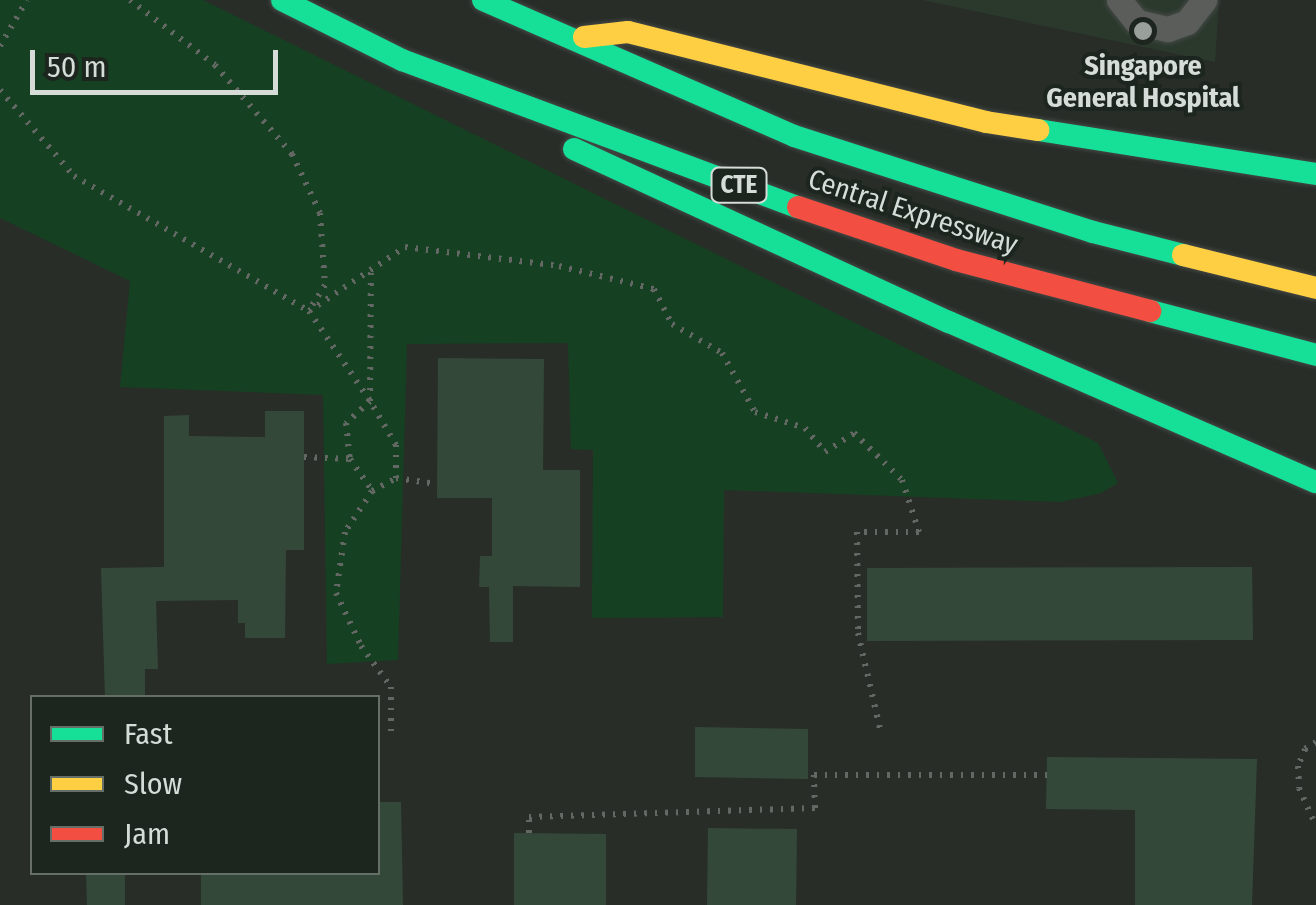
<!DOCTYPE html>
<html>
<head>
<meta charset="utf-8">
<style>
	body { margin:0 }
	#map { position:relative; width:1316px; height:905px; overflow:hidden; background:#282d28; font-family:"Fira Sans Condensed",sans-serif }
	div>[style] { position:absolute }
	.built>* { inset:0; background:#2b392d }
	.green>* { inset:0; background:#154122 }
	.building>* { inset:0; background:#34483a }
	.path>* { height:6px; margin-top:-3px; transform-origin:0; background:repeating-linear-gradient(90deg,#646864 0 2.5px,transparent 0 10.5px) }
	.roads { filter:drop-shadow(0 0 2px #454945) drop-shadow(0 0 2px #454945) }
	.street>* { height:25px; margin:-12.5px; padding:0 12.5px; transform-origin:12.5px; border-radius:12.5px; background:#5a5d5a }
	.fast>* { height:22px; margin:-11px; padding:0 11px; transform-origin:11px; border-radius:11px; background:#16e098 }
	.slow>* { height:22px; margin:-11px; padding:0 11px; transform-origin:11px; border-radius:11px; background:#ffcf43 }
	.jam>* { height:22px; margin:-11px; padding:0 11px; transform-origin:11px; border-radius:11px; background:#f24e42 }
	.dots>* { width:28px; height:28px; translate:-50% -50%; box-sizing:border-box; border:5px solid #1c251e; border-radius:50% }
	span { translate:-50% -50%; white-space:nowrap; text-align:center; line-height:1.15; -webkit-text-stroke:8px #1c251e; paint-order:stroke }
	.shield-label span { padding:2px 8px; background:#1c251e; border:2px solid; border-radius:8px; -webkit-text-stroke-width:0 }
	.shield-label { font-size:25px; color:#d6dcd7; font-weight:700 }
	.poi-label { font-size:28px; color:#d6dcd7; font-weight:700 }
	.street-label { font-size:28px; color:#d6dcd7 }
	.legend { position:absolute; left:30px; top:695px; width:350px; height:180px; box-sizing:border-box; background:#1c251e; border:2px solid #666e68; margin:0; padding:12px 18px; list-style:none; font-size:30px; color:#d6dcd7 }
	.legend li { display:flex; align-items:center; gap:20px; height:50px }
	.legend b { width:50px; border:2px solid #666e68 }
	.scale { position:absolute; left:30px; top:50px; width:248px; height:45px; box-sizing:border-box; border:5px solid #d6dcd7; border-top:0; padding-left:12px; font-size:30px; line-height:35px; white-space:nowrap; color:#d6dcd7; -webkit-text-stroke:8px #1c251e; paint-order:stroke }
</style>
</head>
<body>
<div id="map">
	<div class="built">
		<i style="clip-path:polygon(922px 0,1219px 0,1215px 62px)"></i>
	</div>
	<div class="green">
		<i style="clip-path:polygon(0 0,203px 0,1098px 443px,1118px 483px,1101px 493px,1061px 502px,724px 490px,723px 617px,592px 618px,593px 450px,571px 449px,568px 343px,407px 344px,398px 660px,327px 664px,323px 395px,120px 387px,130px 281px,0 218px)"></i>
	</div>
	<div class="building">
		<i style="clip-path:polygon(438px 358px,544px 359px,543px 470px,580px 470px,580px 587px,513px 586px,513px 642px,490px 642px,489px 587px,479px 587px,480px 556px,492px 556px,492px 498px,437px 498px)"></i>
		<i style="clip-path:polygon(265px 411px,304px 411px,304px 550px,286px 550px,285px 638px,245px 638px,245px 623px,238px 623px,238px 600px,156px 601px,158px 669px,145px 669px,145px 698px,105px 698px,101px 568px,164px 567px,164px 416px,189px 415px,189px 436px,265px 437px)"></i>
		<i style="clip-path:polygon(1252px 567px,1253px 640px,867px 641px,867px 568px)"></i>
		<i style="clip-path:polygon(695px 727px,808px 729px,808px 779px,695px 777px)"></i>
		<i style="clip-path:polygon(1047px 757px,1257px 759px,1252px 905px,1135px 905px,1135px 810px,1046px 809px)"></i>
		<i style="clip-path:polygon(378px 802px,401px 802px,403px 905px,201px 905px,201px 872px,378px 872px)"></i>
		<i style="clip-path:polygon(708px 828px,797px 829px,796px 905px,707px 905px)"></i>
		<i style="clip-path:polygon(514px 833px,606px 834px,606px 905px,514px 905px)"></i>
		<i style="clip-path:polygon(86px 872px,125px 872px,125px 905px,87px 905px)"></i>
	</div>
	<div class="path">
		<i style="left:130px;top:0;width:107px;rotate:37.4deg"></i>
		<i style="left:215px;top:65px;width:118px;rotate:49.1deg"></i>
		<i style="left:292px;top:154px;width:65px;rotate:64.6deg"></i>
		<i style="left:320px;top:213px;width:72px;rotate:86deg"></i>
		<i style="left:325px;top:285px;width:25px;rotate:122deg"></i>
		<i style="left:0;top:46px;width:53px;rotate:-59.6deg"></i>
		<i style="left:0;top:90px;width:113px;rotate:49.3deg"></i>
		<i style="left:74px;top:176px;width:271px;rotate:29.9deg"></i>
		<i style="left:309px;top:311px;width:109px;rotate:55.9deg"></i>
		<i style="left:370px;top:401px;width:33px;rotate:137deg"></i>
		<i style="left:346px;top:423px;width:36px;rotate:84deg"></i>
		<i style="left:350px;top:459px;width:39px;rotate:55deg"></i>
		<i style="left:372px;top:491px;width:27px;rotate:-28deg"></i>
		<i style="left:396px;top:478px;width:33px;rotate:-90deg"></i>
		<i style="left:396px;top:445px;width:51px;rotate:-120.6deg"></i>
		<i style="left:370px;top:401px;width:131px;rotate:-89.6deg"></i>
		<i style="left:309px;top:311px;width:115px;rotate:-33.7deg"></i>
		<i style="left:405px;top:247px;width:155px;rotate:7deg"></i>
		<i style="left:559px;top:266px;width:98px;rotate:13.6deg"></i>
		<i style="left:654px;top:289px;width:39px;rotate:63deg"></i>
		<i style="left:672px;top:324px;width:58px;rotate:30.1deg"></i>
		<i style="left:722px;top:353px;width:68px;rotate:60.8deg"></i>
		<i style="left:755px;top:412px;width:52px;rotate:17.7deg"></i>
		<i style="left:805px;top:428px;width:31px;rotate:50deg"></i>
		<i style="left:825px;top:452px;width:35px;rotate:-33deg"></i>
		<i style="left:854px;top:433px;width:67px;rotate:44.4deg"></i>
		<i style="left:902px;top:480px;width:55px;rotate:71.9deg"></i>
		<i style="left:919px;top:532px;width:62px;rotate:180deg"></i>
		<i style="left:857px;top:532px;width:101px;rotate:89.4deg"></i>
		<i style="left:858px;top:633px;width:98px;rotate:77.1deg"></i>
		<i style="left:304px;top:457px;width:46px;rotate:2.5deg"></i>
		<i style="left:396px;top:478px;width:41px;rotate:8.3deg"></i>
		<i style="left:372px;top:491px;width:49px;rotate:123.4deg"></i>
		<i style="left:345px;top:532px;width:62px;rotate:98.4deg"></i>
		<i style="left:336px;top:593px;width:59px;rotate:64.7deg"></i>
		<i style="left:361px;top:646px;width:51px;rotate:53.8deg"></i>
		<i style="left:391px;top:687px;width:47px;rotate:90deg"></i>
		<i style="left:1316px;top:742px;width:13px;rotate:148deg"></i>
		<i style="left:1305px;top:749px;width:18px;rotate:112deg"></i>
		<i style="left:1298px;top:766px;width:22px;rotate:87deg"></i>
		<i style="left:1299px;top:788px;width:42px;rotate:65.9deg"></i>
		<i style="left:529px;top:833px;width:16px;rotate:-90deg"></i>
		<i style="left:529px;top:817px;width:286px;rotate:-1.8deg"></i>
		<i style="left:815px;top:808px;width:33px;rotate:-92deg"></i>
		<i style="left:814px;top:775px;width:233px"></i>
	</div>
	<div class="roads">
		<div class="street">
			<i style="left:1119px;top:0;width:28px;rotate:51deg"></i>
			<i style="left:1137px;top:22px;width:32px;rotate:13deg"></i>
			<i style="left:1168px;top:29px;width:20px;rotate:-20deg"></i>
			<i style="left:1187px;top:22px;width:28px;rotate:-52deg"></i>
		</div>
		<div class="fast">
			<i style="left:282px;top:0;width:134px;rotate:26.6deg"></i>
			<i style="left:402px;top:60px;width:422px;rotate:20.4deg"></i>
			<i style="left:483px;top:0;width:339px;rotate:23.6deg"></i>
			<i style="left:794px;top:136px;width:314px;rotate:17.8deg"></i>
			<i style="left:1093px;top:232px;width:93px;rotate:14.3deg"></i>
			<i style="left:1038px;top:130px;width:281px;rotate:9deg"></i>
			<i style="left:574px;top:149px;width:413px;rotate:24.8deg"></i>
			<i style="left:949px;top:322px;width:400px;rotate:23.6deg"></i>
			<i style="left:1150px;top:311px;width:172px;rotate:14.8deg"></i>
		</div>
		<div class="slow">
			<i style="left:584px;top:37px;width:44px;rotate:-6.5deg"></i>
			<i style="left:628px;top:32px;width:369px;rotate:14.1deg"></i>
			<i style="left:986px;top:122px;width:53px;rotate:8.7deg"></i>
			<i style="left:1183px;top:255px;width:137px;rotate:13.9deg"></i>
		</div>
		<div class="jam">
			<i style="left:798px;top:207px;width:167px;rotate:18.5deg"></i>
			<i style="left:956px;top:260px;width:201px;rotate:14.7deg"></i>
		</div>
	</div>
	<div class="dots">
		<i style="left:1143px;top:31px;background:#999f9a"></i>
	</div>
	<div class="shield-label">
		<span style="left:739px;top:185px">CTE</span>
	</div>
	<div class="poi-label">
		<span style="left:1143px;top:82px">Singapore<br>General Hospital</span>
	</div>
	<div class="street-label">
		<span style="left:913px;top:212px;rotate:18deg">Central Expressway</span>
	</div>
	<ul class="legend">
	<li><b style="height:12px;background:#16e098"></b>Fast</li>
	<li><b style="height:12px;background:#ffcf43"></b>Slow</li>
	<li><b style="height:12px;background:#f24e42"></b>Jam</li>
	</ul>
	<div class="scale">50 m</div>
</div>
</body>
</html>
